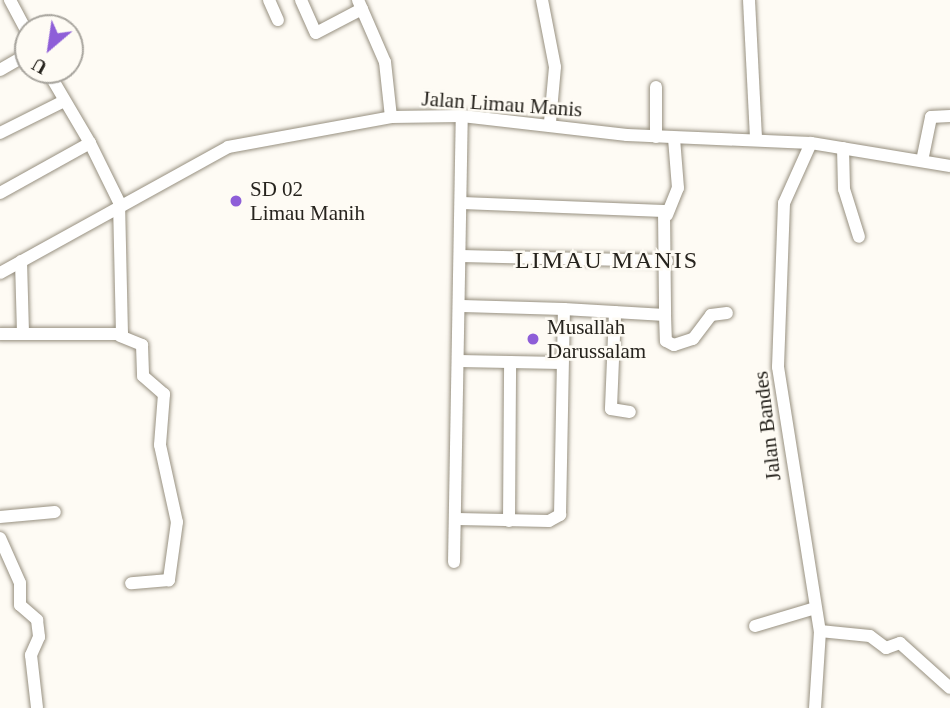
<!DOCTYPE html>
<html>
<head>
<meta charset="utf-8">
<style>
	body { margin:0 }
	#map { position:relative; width:950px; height:708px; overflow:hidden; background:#fefbf4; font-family:Georgia,serif }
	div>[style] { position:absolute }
	.roads { filter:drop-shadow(0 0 2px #979080) drop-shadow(0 0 2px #979080) }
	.minor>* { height:12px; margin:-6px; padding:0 6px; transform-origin:6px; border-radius:6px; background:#fff }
	.dots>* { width:19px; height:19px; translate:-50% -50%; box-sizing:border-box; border:4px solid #fefbf4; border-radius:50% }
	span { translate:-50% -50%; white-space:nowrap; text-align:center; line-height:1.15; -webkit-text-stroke:5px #fefbf4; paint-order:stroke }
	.street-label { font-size:21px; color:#26231d }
	.poi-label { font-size:21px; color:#26231d }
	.left { translate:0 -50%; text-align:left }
	.quarter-label { font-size:24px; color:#26231d; letter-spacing:2px }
	.north { position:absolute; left:14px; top:14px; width:70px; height:70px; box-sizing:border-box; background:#fefbf4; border:2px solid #a8a59e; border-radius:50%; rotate:209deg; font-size:19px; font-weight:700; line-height:28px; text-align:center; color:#26231d }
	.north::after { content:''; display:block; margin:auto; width:24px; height:32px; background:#8e5ed8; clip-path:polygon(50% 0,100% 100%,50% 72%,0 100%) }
</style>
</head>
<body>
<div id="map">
	<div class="roads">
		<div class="minor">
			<i style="left:10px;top:0;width:38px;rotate:62deg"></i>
			<i style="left:269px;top:0;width:22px;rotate:66deg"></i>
			<i style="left:301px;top:0;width:36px;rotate:66deg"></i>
			<i style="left:316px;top:33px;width:52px;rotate:-27.6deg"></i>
			<i style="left:358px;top:0;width:68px;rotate:66.5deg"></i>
			<i style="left:385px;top:62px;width:55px;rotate:83.8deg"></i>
			<i style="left:542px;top:0;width:68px;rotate:79deg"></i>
			<i style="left:555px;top:67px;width:55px;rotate:95.2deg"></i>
			<i style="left:749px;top:0;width:139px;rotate:87.1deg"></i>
			<i style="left:0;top:70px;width:32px;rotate:-30deg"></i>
			<i style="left:0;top:133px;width:72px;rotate:-26.6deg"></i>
			<i style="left:656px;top:137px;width:50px;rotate:-90deg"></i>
			<i style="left:811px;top:143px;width:66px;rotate:114.2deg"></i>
			<i style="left:784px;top:203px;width:164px;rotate:92.1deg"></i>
			<i style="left:778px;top:367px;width:267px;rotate:81deg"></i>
			<i style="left:820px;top:631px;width:77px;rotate:93.7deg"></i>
			<i style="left:843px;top:148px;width:41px;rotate:88.6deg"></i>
			<i style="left:844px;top:189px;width:50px;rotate:72.6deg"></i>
			<i style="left:922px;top:161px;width:45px;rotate:-78.4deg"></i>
			<i style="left:931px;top:117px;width:19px;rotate:-3deg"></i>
			<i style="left:0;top:193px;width:103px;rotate:-29.1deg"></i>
			<i style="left:90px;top:143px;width:85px;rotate:-120.5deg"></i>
			<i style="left:462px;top:203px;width:202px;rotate:2.3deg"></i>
			<i style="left:664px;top:211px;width:104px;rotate:89.4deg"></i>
			<i style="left:667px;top:215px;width:29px;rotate:-68deg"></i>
			<i style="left:678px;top:188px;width:50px;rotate:-94.6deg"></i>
			<i style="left:461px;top:256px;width:206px;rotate:1.4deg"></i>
			<i style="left:21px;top:261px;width:73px;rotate:88.4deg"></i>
			<i style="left:0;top:273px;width:260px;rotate:-28.9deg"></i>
			<i style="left:228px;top:147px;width:166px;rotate:-10.4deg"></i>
			<i style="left:391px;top:117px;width:71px;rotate:-0.8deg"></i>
			<i style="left:462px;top:116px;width:166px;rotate:6.6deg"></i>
			<i style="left:627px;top:135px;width:184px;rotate:2.5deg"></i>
			<i style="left:811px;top:143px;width:141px;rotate:9.4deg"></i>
			<i style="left:564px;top:309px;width:101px;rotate:3.4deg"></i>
			<i style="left:665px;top:315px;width:26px;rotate:88deg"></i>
			<i style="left:666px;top:341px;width:9px;rotate:27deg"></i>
			<i style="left:674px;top:345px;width:20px;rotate:-18deg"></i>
			<i style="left:693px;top:339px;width:30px;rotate:-53deg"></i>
			<i style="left:711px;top:315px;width:16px;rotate:-7deg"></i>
			<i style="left:615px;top:312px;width:97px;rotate:92.4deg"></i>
			<i style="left:611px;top:409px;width:19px;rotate:9deg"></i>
			<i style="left:0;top:334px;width:122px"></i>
			<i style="left:122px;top:334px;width:132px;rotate:-91.3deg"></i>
			<i style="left:119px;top:202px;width:66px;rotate:-116.2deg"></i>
			<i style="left:120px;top:336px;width:24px;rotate:22deg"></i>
			<i style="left:142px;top:345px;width:31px;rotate:88deg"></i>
			<i style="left:143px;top:376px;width:28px;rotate:41deg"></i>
			<i style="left:164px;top:394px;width:51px;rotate:94.5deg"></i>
			<i style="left:160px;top:445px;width:79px;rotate:77.6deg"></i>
			<i style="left:177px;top:522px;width:59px;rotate:97.9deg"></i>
			<i style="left:169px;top:580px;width:38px;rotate:175deg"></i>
			<i style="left:459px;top:361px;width:51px;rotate:1.1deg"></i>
			<i style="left:0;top:517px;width:55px;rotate:-5.2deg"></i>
			<i style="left:457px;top:519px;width:92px;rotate:1.2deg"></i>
			<i style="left:549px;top:521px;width:13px;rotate:-29deg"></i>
			<i style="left:560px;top:515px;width:206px;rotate:-88.9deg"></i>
			<i style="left:564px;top:309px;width:102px;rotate:-178.3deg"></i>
			<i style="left:509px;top:521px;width:159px;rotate:-89.6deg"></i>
			<i style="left:510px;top:362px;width:51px;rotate:1.1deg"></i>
			<i style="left:0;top:538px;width:49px;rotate:66deg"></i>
			<i style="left:20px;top:583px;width:22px;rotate:90deg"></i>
			<i style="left:20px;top:605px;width:23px;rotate:41deg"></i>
			<i style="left:37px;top:620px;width:17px;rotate:83deg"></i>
			<i style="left:39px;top:637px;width:20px;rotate:114deg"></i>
			<i style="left:31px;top:655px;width:53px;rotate:83.5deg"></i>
			<i style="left:454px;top:562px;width:446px;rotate:-89deg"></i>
			<i style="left:755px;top:626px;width:63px;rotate:-16.7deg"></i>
			<i style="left:820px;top:631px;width:50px;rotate:5.7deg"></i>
			<i style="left:870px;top:636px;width:20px;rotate:37deg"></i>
			<i style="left:886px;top:648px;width:15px;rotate:-20deg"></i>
			<i style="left:900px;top:643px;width:67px;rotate:42deg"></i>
		</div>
	</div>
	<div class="dots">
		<i style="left:236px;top:201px;background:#8e5ed8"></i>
		<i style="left:533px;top:339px;background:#8e5ed8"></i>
	</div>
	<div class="street-label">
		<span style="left:502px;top:104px;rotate:4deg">Jalan Limau Manis</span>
		<span style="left:767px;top:426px;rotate:-97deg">Jalan Bandes</span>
	</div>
	<div class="poi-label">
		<span class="left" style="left:250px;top:201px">SD 02<br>Limau Manih</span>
		<span class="left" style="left:547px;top:339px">Musallah<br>Darussalam</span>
	</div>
	<div class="quarter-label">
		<span style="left:607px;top:261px">LIMAU MANIS</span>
	</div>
	<div class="north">U</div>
</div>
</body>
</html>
